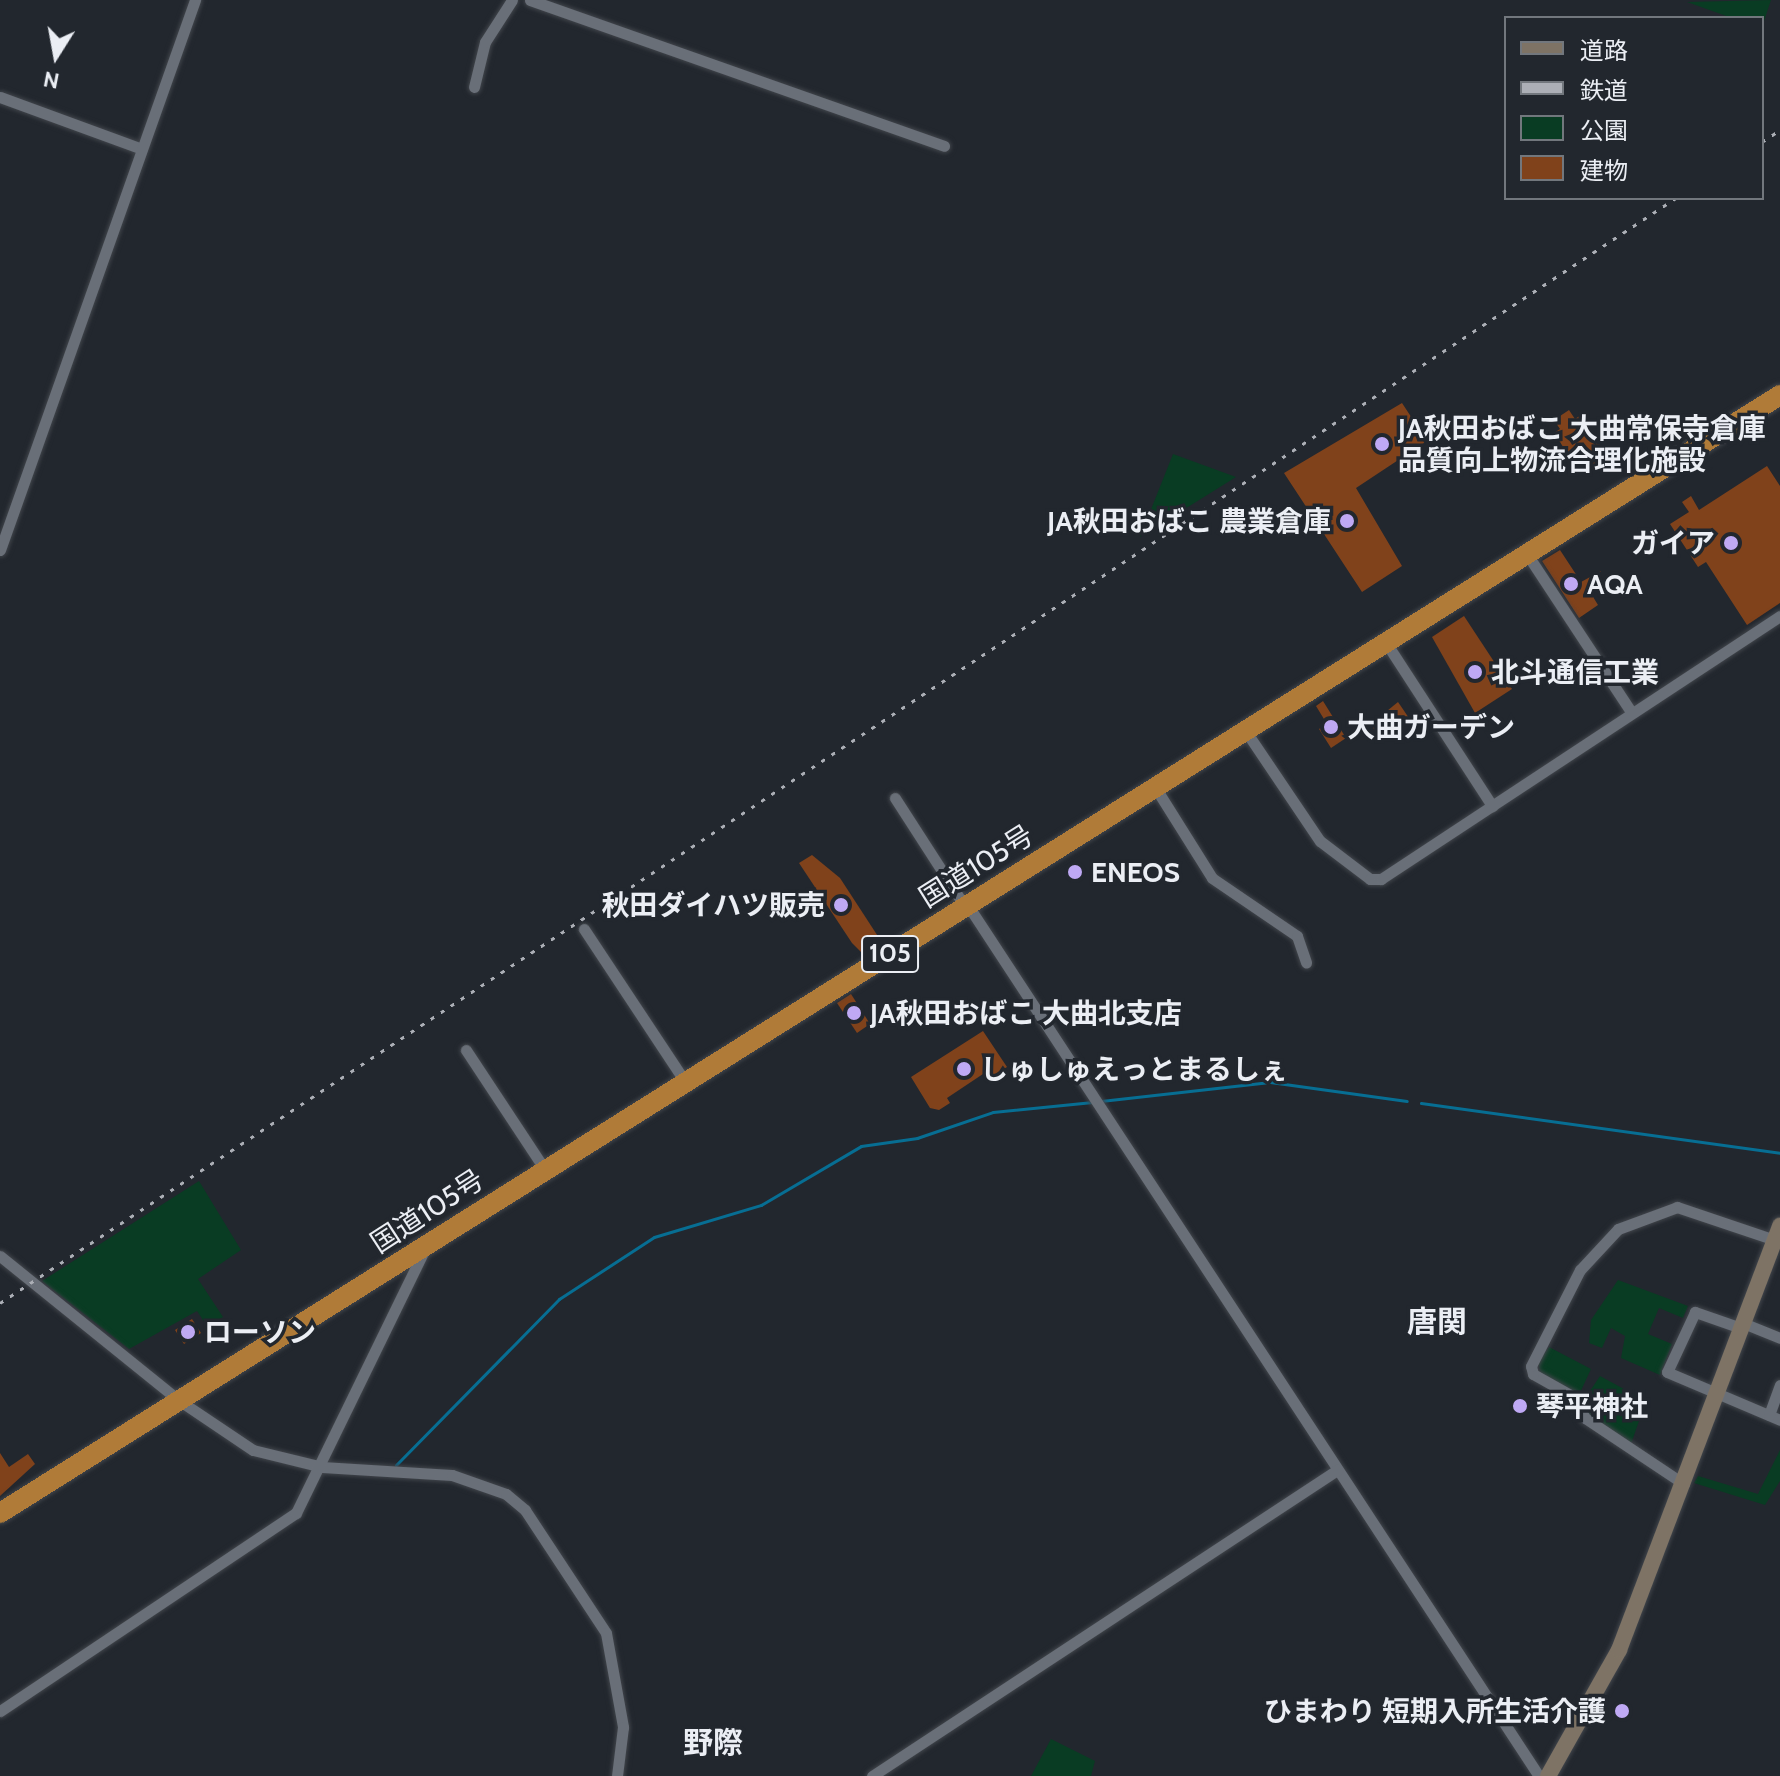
<!DOCTYPE html>
<html>
<head>
<meta charset="utf-8">
<style>
	body { margin:0 }
	#map { position:relative; width:1780px; height:1776px; overflow:hidden; background:#22272e; font-family:Cabin,"Noto Sans JP",sans-serif }
	div>[style] { position:absolute }
	.green>* { inset:0; background:#093c23 }
	.stream>* { height:3px; margin:-1.5px; padding:0 1.5px; transform-origin:1.5px; border-radius:1.5px; background:#076e93 }
	.building>* { inset:0; background:#80421b }
	.roads { filter:drop-shadow(0 0 2px #41454b) drop-shadow(0 0 2px #41454b) }
	.street>* { height:11px; margin:-5.5px; padding:0 5.5px; transform-origin:5.5px; border-radius:5.5px; background:#696f78 }
	.secondary>* { height:16px; margin:-8px; padding:0 8px; transform-origin:8px; border-radius:8px; background:#7e7365 }
	.highway>* { height:20px; margin:-10px; padding:0 10px; transform-origin:10px; border-radius:10px; background:#b07b38 }
	.rail>* { height:3px; margin-top:-1.5px; transform-origin:0; background:repeating-linear-gradient(90deg,#acafb6 0 4px,transparent 0 12px) }
	.dots>* { width:22px; height:22px; translate:-50% -50%; box-sizing:border-box; border:4px solid #22272e; border-radius:50% }
	span { translate:-50% -50%; white-space:nowrap; text-align:center; line-height:1.15; -webkit-text-stroke:7px #22272e; paint-order:stroke }
	.shield-label span { padding:2px 6px; background:#22272e; border:2px solid; border-radius:6px; -webkit-text-stroke-width:0 }
	.shield-label { font-size:26px; color:#ebeef4; font-weight:700 }
	.poi-label { font-size:28px; color:#ebeef4; font-weight:700 }
	.left { translate:0 -50%; text-align:left }
	.right { translate:-100% -50%; text-align:right }
	.street-label { font-size:28px; color:#ebeef4 }
	.neighbourhood-label { font-size:30px; color:#ebeef4; font-weight:700 }
	.legend { position:absolute; left:1504px; top:16px; width:260px; height:184px; box-sizing:border-box; background:#22272e; border:2px solid #72777d; margin:0; padding:10px 14px; list-style:none; font-size:24px; color:#ebeef4 }
	.legend li { display:flex; align-items:center; gap:16px; height:40px }
	.legend b { width:40px; border:2px solid #72777d }
	.north { position:absolute; left:16px; top:16px; width:80px; height:80px; -webkit-text-stroke:6px #22272e; paint-order:stroke; rotate:191deg; font-size:22px; font-weight:700; line-height:32px; text-align:center; color:#ebeef4 }
	.north::after { content:''; display:block; margin:auto; width:28px; height:36px; background:#ebeef4; clip-path:polygon(50% 0,100% 100%,50% 72%,0 100%) }
</style>
</head>
<body>
<div id="map">
	<div class="green">
		<i style="clip-path:polygon(1771px 0,1762px 27px,1762px 18px,1732px 18px,1687px 2px)"></i>
		<i style="clip-path:polygon(1173px 454px,1236px 477px,1140px 537px)"></i>
		<i style="clip-path:polygon(199px 1181px,241px 1250px,198px 1279px,223px 1317px,207px 1326px,197px 1311px,129px 1349px,42px 1281px)"></i>
		<i style="clip-path:polygon(1618px 1280px,1688px 1306px,1683px 1318px,1659px 1308px,1648px 1334px,1672px 1344px,1660px 1375px,1621px 1358px,1625px 1336px,1611px 1328px,1602px 1348px,1589px 1343px,1591px 1320px)"></i>
		<i style="clip-path:polygon(1549px 1347px,1591px 1369px,1579px 1395px,1541px 1374px,1538px 1362px)"></i>
		<i style="clip-path:polygon(1600px 1376px,1646px 1401px,1631px 1444px,1589px 1416px,1582px 1403px)"></i>
		<i style="clip-path:polygon(1780px 1450px,1780px 1481px,1765px 1505px,1694px 1483px,1698px 1476px,1758px 1494px)"></i>
		<i style="clip-path:polygon(1051px 1739px,1095px 1761px,1091px 1776px,1031px 1776px)"></i>
	</div>
	<div class="stream">
		<i style="left:1101px;top:1101px;width:170px;rotate:-6.4deg"></i>
		<i style="left:1270px;top:1082px;width:138px;rotate:7.9deg"></i>
		<i style="left:1421px;top:1103px;width:362px;rotate:7.9deg"></i>
		<i style="left:396px;top:1465px;width:233px;rotate:-45.5deg"></i>
		<i style="left:559px;top:1299px;width:113px;rotate:-33.1deg"></i>
		<i style="left:654px;top:1237px;width:112px;rotate:-16.7deg"></i>
		<i style="left:761px;top:1205px;width:116px;rotate:-30.5deg"></i>
		<i style="left:861px;top:1146px;width:57px;rotate:-8.1deg"></i>
		<i style="left:917px;top:1138px;width:80px;rotate:-18.9deg"></i>
		<i style="left:993px;top:1112px;width:100px;rotate:-5.7deg"></i>
	</div>
	<div class="building">
		<i style="clip-path:polygon(1402px 403px,1427px 441px,1356px 488px,1402px 566px,1362px 592px,1284px 473px)"></i>
		<i style="clip-path:polygon(1569px 410px,1575px 419px,1581px 415px,1608px 457px,1581px 474px,1554px 433px,1560px 429px,1554px 420px)"></i>
		<i style="clip-path:polygon(1767px 466px,1780px 486px,1780px 603px,1747px 625px,1706px 562px,1698px 567px,1670px 524px,1689px 512px,1682px 502px,1691px 496px,1699px 510px)"></i>
		<i style="clip-path:polygon(1560px 550px,1581px 582px,1601px 571px,1587px 587px,1598px 605px,1579px 618px,1542px 561px)"></i>
		<i style="clip-path:polygon(1464px 616px,1512px 689px,1475px 713px,1432px 637px)"></i>
		<i style="clip-path:polygon(1323px 701px,1346px 738px,1331px 748px,1319px 729px,1327px 724px,1316px 706px)"></i>
		<i style="clip-path:polygon(1398px 702px,1411px 721px,1381px 740px,1371px 724px)"></i>
		<i style="clip-path:polygon(812px 855px,840px 878px,881px 941px,862px 953px,852px 943px,799px 863px)"></i>
		<i style="clip-path:polygon(851px 994px,870px 1024px,857px 1033px,837px 1003px)"></i>
		<i style="clip-path:polygon(983px 1031px,1007px 1067px,992px 1076px,989px 1070px,947px 1098px,950px 1103px,939px 1110px,930px 1108px,911px 1077px)"></i>
		<i style="clip-path:polygon(192px 1319px,201px 1333px,184px 1344px,175px 1330px)"></i>
		<i style="clip-path:polygon(0 1453px,9px 1467px,28px 1454px,35px 1464px,0 1496px)"></i>
	</div>
	<div class="roads">
		<div class="street">
			<i style="left:530px;top:0;width:439px;rotate:19.4deg"></i>
			<i style="left:474px;top:87px;width:46px;rotate:-76.3deg"></i>
			<i style="left:485px;top:42px;width:50px;rotate:-57.3deg"></i>
			<i style="left:0;top:97px;width:151px;rotate:20.1deg"></i>
			<i style="left:0;top:550px;width:584px;rotate:-70.48deg"></i>
			<i style="left:1527px;top:554px;width:189px;rotate:56.6deg"></i>
			<i style="left:1385px;top:641px;width:197px;rotate:57deg"></i>
			<i style="left:1245px;top:730px;width:134px;rotate:56deg"></i>
			<i style="left:1320px;top:841px;width:63px;rotate:37.2deg"></i>
			<i style="left:1370px;top:879px;width:11px"></i>
			<i style="left:1381px;top:879px;width:478px;rotate:-33.4deg"></i>
			<i style="left:1155px;top:787px;width:107px;rotate:57.9deg"></i>
			<i style="left:1212px;top:878px;width:103px;rotate:34.3deg"></i>
			<i style="left:1297px;top:936px;width:28px;rotate:71deg"></i>
			<i style="left:895px;top:798px;width:127px;rotate:57.2deg"></i>
			<i style="left:967px;top:904px;width:1043px;rotate:56.74deg"></i>
			<i style="left:584px;top:929px;width:185px;rotate:56.5deg"></i>
			<i style="left:466px;top:1050px;width:144px;rotate:56.6deg"></i>
			<i style="left:0;top:1256px;width:231px;rotate:38.9deg"></i>
			<i style="left:180px;top:1401px;width:88px;rotate:33.9deg"></i>
			<i style="left:253px;top:1450px;width:71px;rotate:13.8deg"></i>
			<i style="left:322px;top:1467px;width:130px;rotate:3.5deg"></i>
			<i style="left:452px;top:1475px;width:57px;rotate:19.4deg"></i>
			<i style="left:506px;top:1494px;width:25px;rotate:40deg"></i>
			<i style="left:525px;top:1510px;width:147px;rotate:56.6deg"></i>
			<i style="left:606px;top:1633px;width:96px;rotate:79.7deg"></i>
			<i style="left:623px;top:1727px;width:49px;rotate:97deg"></i>
			<i style="left:1743px;top:1323px;width:40px;rotate:22deg"></i>
			<i style="left:1741px;top:1328px;width:49px;rotate:-160.8deg"></i>
			<i style="left:1695px;top:1312px;width:66px;rotate:115deg"></i>
			<i style="left:1667px;top:1372px;width:123px;rotate:23deg"></i>
			<i style="left:1769px;top:1415px;width:32px;rotate:-70deg"></i>
			<i style="left:1684px;top:1484px;width:119px;rotate:-146.3deg"></i>
			<i style="left:1585px;top:1418px;width:24px;rotate:-118deg"></i>
			<i style="left:1574px;top:1397px;width:47px;rotate:-150.7deg"></i>
			<i style="left:1533px;top:1374px;width:8px;rotate:-104deg"></i>
			<i style="left:1531px;top:1366px;width:108px;rotate:-63deg"></i>
			<i style="left:1580px;top:1270px;width:56px;rotate:-47.2deg"></i>
			<i style="left:1618px;top:1229px;width:63px;rotate:-20.4deg"></i>
			<i style="left:1677px;top:1207px;width:103px;rotate:18.6deg"></i>
			<i style="left:0;top:1711px;width:356px;rotate:-33.8deg"></i>
			<i style="left:296px;top:1513px;width:296px;rotate:-64deg"></i>
			<i style="left:872px;top:1776px;width:557px;rotate:-33.35deg"></i>
		</div>
		<div class="secondary">
			<i style="left:1548px;top:1776px;width:145px;rotate:-60.6deg"></i>
			<i style="left:1619px;top:1650px;width:454px;rotate:-69.2deg"></i>
		</div>
		<div class="highway">
			<i style="left:0;top:1513px;width:2102px;rotate:-32.13deg"></i>
		</div>
	</div>
	<div class="rail">
		<i style="left:1762px;top:142px;width:22px;rotate:-34deg"></i>
		<i style="left:0;top:1303px;width:2007px;rotate:-33.4deg"></i>
	</div>
	<div class="dots">
		<i style="left:1382px;top:444px;background:#bfa9f4"></i>
		<i style="left:1347px;top:521px;background:#bfa9f4"></i>
		<i style="left:1731px;top:543px;background:#bfa9f4"></i>
		<i style="left:1571px;top:584px;background:#bfa9f4"></i>
		<i style="left:1475px;top:672px;background:#bfa9f4"></i>
		<i style="left:1331px;top:727px;background:#bfa9f4"></i>
		<i style="left:1075px;top:872px;background:#bfa9f4"></i>
		<i style="left:841px;top:905px;background:#bfa9f4"></i>
		<i style="left:854px;top:1013px;background:#bfa9f4"></i>
		<i style="left:964px;top:1069px;background:#bfa9f4"></i>
		<i style="left:188px;top:1332px;background:#bfa9f4"></i>
		<i style="left:1520px;top:1406px;background:#bfa9f4"></i>
		<i style="left:1622px;top:1711px;background:#bfa9f4"></i>
	</div>
	<div class="shield-label">
		<span style="left:890px;top:954px">105</span>
	</div>
	<div class="poi-label">
		<span class="left" style="left:1398px;top:444px">JA秋田おばこ 大曲常保寺倉庫<br>品質向上物流合理化施設</span>
		<span class="right" style="left:1331px;top:521px">JA秋田おばこ 農業倉庫</span>
		<span class="right" style="left:1715px;top:543px">ガイア</span>
		<span class="left" style="left:1587px;top:584px">AQA</span>
		<span class="left" style="left:1491px;top:672px">北斗通信工業</span>
		<span class="left" style="left:1347px;top:727px">大曲ガーデン</span>
		<span class="left" style="left:1091px;top:872px">ENEOS</span>
		<span class="right" style="left:825px;top:905px">秋田ダイハツ販売</span>
		<span class="left" style="left:870px;top:1013px">JA秋田おばこ 大曲北支店</span>
		<span class="left" style="left:980px;top:1069px">しゅしゅえっとまるしぇ</span>
		<span class="left" style="left:204px;top:1332px">ローソン</span>
		<span class="left" style="left:1536px;top:1406px">琴平神社</span>
		<span class="right" style="left:1606px;top:1711px">ひまわり 短期入所生活介護</span>
	</div>
	<div class="street-label">
		<span style="left:976px;top:866px;rotate:-32deg">国道105号</span>
		<span style="left:427px;top:1211px;rotate:-33deg">国道105号</span>
	</div>
	<div class="neighbourhood-label">
		<span style="left:1437px;top:1322px">唐関</span>
		<span style="left:713px;top:1743px">野際</span>
	</div>
	<ul class="legend">
	<li><b style="height:10px;background:#7e7365"></b>道路</li>
	<li><b style="height:10px;background:#acafb6"></b>鉄道</li>
	<li><b style="height:22px;background:#093c23"></b>公園</li>
	<li><b style="height:22px;background:#80421b"></b>建物</li>
	</ul>
	<div class="north">N</div>
</div>
</body>
</html>
